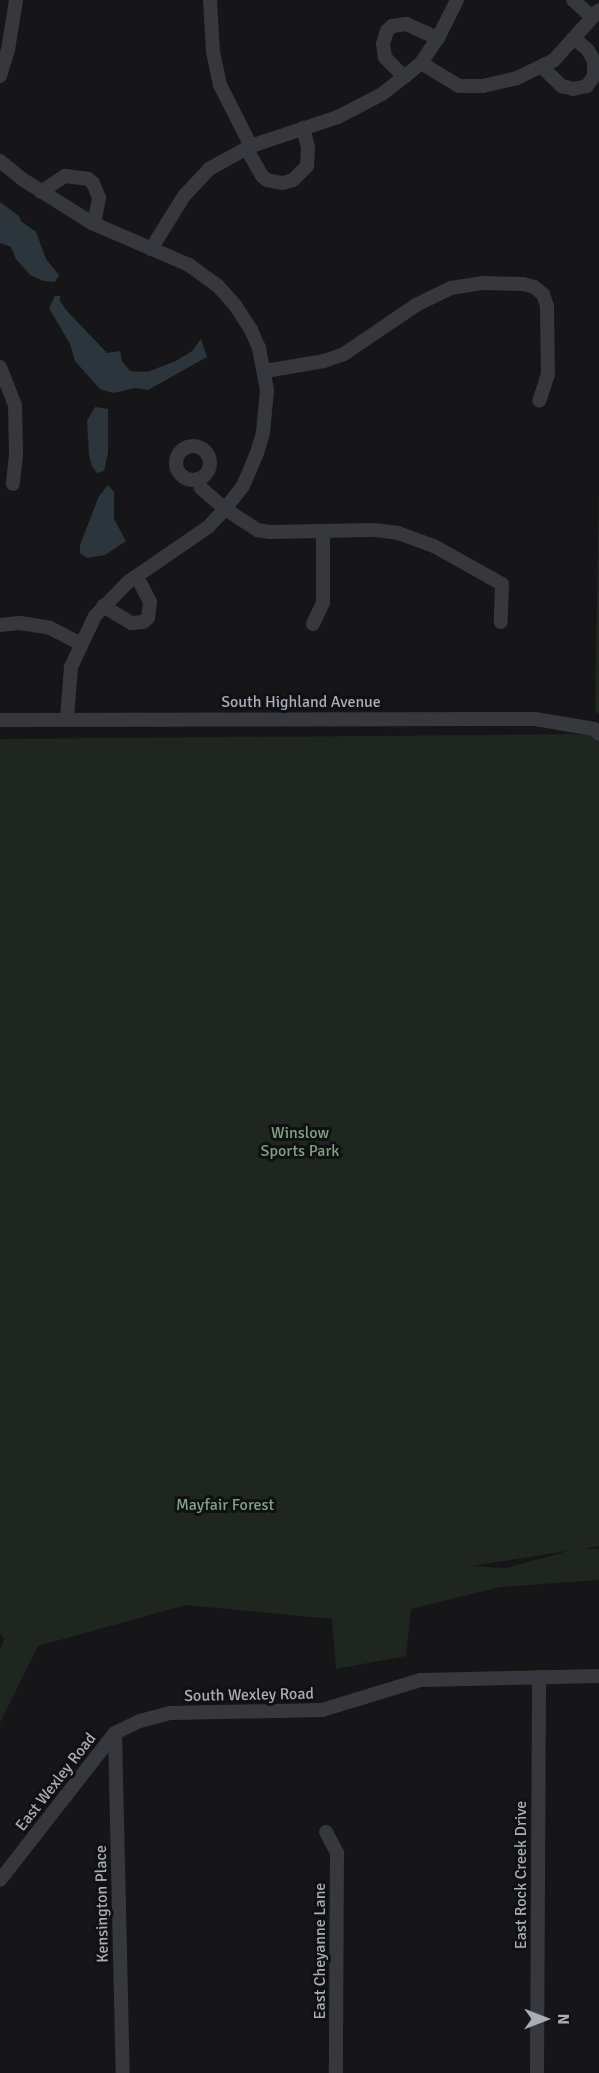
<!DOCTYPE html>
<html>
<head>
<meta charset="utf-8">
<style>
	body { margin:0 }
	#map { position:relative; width:599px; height:2073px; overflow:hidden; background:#161618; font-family:Signika,sans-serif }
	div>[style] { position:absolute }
	.green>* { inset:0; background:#1e261f }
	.water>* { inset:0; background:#2c353c }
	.minor>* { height:14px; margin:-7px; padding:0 7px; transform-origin:7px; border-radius:7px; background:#37383d }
	.minor>.ring { margin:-7px; padding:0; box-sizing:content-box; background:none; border:14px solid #37383d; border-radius:50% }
	span { translate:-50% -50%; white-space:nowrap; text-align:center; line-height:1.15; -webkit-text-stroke:6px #111113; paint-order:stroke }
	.street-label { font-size:16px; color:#a8adb8 }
	.park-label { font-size:16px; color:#7fa381 }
	.north { position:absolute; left:515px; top:1989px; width:60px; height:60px; -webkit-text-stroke:4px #111113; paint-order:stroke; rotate:90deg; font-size:16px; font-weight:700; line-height:24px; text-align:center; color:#a8adb8 }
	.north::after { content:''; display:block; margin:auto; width:21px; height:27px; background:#a8adb8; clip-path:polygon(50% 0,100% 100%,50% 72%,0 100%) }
</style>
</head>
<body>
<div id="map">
	<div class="green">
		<i style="clip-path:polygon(599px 482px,599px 714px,595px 711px)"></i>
		<i style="clip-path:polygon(evenodd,599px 734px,599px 1546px,583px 1549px,599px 1549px,599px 1580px,500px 1587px,411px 1609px,406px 1656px,336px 1669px,332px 1619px,186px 1605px,38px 1646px,0 1723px,0 1651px,4px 1639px,0 1633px,0 739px,599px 734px,568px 1551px,506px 1568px,471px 1566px,567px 1551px,568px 1551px)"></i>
	</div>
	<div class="water">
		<i style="clip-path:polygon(0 202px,19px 216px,21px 221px,36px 232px,46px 259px,59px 275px,55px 282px,44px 281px,30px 275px,16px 259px,11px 247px,0 243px)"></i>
		<i style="clip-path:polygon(55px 296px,60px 296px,60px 301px,67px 311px,107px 353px,120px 351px,122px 361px,130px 371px,147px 372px,176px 361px,192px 351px,201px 339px,207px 357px,148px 390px,135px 388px,113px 393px,100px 389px,75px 361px,70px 344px,49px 308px)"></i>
		<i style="clip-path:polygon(95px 407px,108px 409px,108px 453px,104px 471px,97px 473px,92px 466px,89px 455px,87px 421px)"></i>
		<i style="clip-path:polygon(108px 485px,114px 492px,114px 519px,126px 541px,105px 555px,87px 558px,80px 553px,80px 545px,99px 496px)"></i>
	</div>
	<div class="minor">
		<i style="left:210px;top:0;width:52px;rotate:86.7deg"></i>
		<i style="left:213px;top:52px;width:34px;rotate:78deg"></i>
		<i style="left:220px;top:85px;width:68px;rotate:63.1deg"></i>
		<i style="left:573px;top:0;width:25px;rotate:42deg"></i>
		<i style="left:421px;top:63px;width:44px;rotate:31.2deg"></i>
		<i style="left:459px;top:86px;width:24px"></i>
		<i style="left:483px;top:86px;width:35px;rotate:-13deg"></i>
		<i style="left:517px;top:78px;width:41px;rotate:-25.9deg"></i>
		<i style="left:554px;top:60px;width:67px;rotate:-48deg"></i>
		<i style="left:542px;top:67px;width:28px;rotate:44deg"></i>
		<i style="left:562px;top:86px;width:11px;rotate:15deg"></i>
		<i style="left:573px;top:89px;width:14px;rotate:-12deg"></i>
		<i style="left:587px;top:86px;width:12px;rotate:-55deg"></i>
		<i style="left:594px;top:76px;width:15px;rotate:-90deg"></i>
		<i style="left:594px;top:61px;width:13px;rotate:-119deg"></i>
		<i style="left:588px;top:50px;width:17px;rotate:-140deg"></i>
		<i style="left:0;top:76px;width:27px;rotate:-73deg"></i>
		<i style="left:8px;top:50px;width:51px;rotate:-80.9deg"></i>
		<i style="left:404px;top:77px;width:28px;rotate:-134deg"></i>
		<i style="left:385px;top:57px;width:13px;rotate:-99deg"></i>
		<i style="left:383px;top:44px;width:14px;rotate:-73deg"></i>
		<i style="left:387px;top:31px;width:7px;rotate:-45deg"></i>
		<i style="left:392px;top:26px;width:14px;rotate:-8deg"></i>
		<i style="left:406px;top:24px;width:35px;rotate:24deg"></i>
		<i style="left:246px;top:148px;width:32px;rotate:60deg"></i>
		<i style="left:262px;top:176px;width:6px;rotate:39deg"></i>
		<i style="left:267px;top:180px;width:16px;rotate:11deg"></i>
		<i style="left:283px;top:183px;width:10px;rotate:-17deg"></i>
		<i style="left:293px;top:180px;width:20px;rotate:-45deg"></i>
		<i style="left:307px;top:166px;width:19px;rotate:-87deg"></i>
		<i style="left:308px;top:147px;width:20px;rotate:-105deg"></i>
		<i style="left:0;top:161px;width:28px;rotate:39deg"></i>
		<i style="left:22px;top:179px;width:83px;rotate:32.2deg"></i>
		<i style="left:92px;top:223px;width:106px;rotate:23.4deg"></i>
		<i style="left:189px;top:265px;width:34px;rotate:36deg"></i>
		<i style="left:217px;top:285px;width:27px;rotate:48deg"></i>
		<i style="left:235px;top:305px;width:30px;rotate:57deg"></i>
		<i style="left:251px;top:330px;width:20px;rotate:66deg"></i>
		<i style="left:259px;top:348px;width:43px;rotate:79.2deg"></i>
		<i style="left:267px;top:390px;width:43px;rotate:95.3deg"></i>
		<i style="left:263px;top:433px;width:21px;rotate:107deg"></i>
		<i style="left:257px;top:453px;width:36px;rotate:113deg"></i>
		<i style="left:243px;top:486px;width:29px;rotate:128deg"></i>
		<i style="left:225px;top:509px;width:25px;rotate:133deg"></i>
		<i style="left:208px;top:527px;width:97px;rotate:145.5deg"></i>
		<i style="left:128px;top:582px;width:47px;rotate:134.1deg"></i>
		<i style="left:95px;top:616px;width:56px;rotate:115.2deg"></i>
		<i style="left:71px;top:667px;width:51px;rotate:94.5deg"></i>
		<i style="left:41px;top:192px;width:29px;rotate:-34deg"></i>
		<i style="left:65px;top:176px;width:23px;rotate:7deg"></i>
		<i style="left:88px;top:179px;width:6px;rotate:39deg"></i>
		<i style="left:93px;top:183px;width:16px;rotate:68deg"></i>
		<i style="left:99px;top:198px;width:26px;rotate:101deg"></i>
		<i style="left:151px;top:249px;width:62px;rotate:-58.1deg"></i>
		<i style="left:184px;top:196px;width:37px;rotate:-47deg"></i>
		<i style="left:209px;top:169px;width:48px;rotate:-28.7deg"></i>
		<i style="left:251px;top:146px;width:92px;rotate:-18.4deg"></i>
		<i style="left:338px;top:117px;width:50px;rotate:-27.6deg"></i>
		<i style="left:382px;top:94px;width:28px;rotate:-38deg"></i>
		<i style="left:404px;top:77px;width:22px;rotate:-39deg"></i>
		<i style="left:421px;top:63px;width:30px;rotate:-56deg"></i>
		<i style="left:438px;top:38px;width:42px;rotate:-63.4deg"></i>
		<i style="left:0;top:367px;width:41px;rotate:68.5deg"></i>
		<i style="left:15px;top:405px;width:49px;rotate:88.8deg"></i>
		<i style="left:16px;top:454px;width:30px;rotate:96deg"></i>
		<i style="left:265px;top:371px;width:60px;rotate:-9.6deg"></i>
		<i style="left:324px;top:361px;width:21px;rotate:-19deg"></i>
		<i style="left:344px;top:354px;width:87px;rotate:-34.2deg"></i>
		<i style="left:416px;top:305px;width:39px;rotate:-26deg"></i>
		<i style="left:451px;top:288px;width:31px;rotate:-9deg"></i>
		<i style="left:482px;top:283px;width:41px;rotate:1.4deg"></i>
		<i style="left:523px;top:284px;width:11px;rotate:15deg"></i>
		<i style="left:534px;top:287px;width:11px;rotate:38deg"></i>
		<i style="left:543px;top:294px;width:13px;rotate:72deg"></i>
		<i style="left:547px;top:306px;width:68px;rotate:89.2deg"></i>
		<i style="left:548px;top:374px;width:28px;rotate:108deg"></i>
		<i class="ring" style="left:176px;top:446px;width:20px;height:20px"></i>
		<i style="left:198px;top:479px;width:9px;rotate:72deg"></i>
		<i style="left:201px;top:488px;width:32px;rotate:41deg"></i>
		<i style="left:225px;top:509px;width:38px;rotate:33deg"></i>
		<i style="left:257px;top:530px;width:13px;rotate:9deg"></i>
		<i style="left:270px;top:532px;width:104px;rotate:-1.1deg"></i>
		<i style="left:374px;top:530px;width:24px;rotate:7deg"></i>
		<i style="left:398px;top:533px;width:38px;rotate:20deg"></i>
		<i style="left:434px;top:546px;width:78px;rotate:29.2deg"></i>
		<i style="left:502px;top:584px;width:38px;rotate:92deg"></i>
		<i style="left:103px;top:606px;width:33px;rotate:31deg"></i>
		<i style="left:131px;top:623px;width:12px;rotate:-5deg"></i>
		<i style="left:143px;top:622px;width:6px;rotate:-39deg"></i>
		<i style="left:148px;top:618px;width:16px;rotate:-83deg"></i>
		<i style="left:150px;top:602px;width:29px;rotate:-117deg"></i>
		<i style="left:313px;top:624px;width:23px;rotate:-65deg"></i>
		<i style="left:323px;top:603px;width:72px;rotate:-90deg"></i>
		<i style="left:0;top:625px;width:20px;rotate:-6deg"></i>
		<i style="left:20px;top:623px;width:30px;rotate:9deg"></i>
		<i style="left:50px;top:628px;width:34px;rotate:27deg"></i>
		<i style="left:0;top:720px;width:535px;rotate:-0.11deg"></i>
		<i style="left:535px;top:719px;width:60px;rotate:9.6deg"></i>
		<i style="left:594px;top:729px;width:7px;rotate:45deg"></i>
		<i style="left:115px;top:1733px;width:340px;rotate:88.7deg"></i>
		<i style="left:326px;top:1832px;width:24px;rotate:62deg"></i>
		<i style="left:337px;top:1853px;width:220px;rotate:90.3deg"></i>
		<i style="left:0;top:1880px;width:187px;rotate:-52deg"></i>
		<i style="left:115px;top:1733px;width:28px;rotate:-26deg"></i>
		<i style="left:140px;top:1721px;width:31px;rotate:-15deg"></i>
		<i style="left:170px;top:1713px;width:152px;rotate:-1.1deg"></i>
		<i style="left:322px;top:1710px;width:103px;rotate:-16.9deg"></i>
		<i style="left:421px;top:1680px;width:178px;rotate:-1.3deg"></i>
		<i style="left:537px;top:2073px;width:396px;rotate:-89.7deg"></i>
	</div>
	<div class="street-label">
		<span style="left:301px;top:702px">South Highland Avenue</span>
		<span style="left:249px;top:1695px;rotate:-1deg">South Wexley Road</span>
		<span style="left:56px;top:1782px;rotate:-52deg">East Wexley Road</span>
		<span style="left:521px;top:1875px;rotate:-90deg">East Rock Creek Drive</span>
		<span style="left:102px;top:1904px;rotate:-91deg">Kensington Place</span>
		<span style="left:320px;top:1951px;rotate:-90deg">East Cheyanne Lane</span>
	</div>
	<div class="park-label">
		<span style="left:300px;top:1142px">Winslow<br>Sports Park</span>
		<span style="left:225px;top:1505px">Mayfair Forest</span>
	</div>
	<div class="north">N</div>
</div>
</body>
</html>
